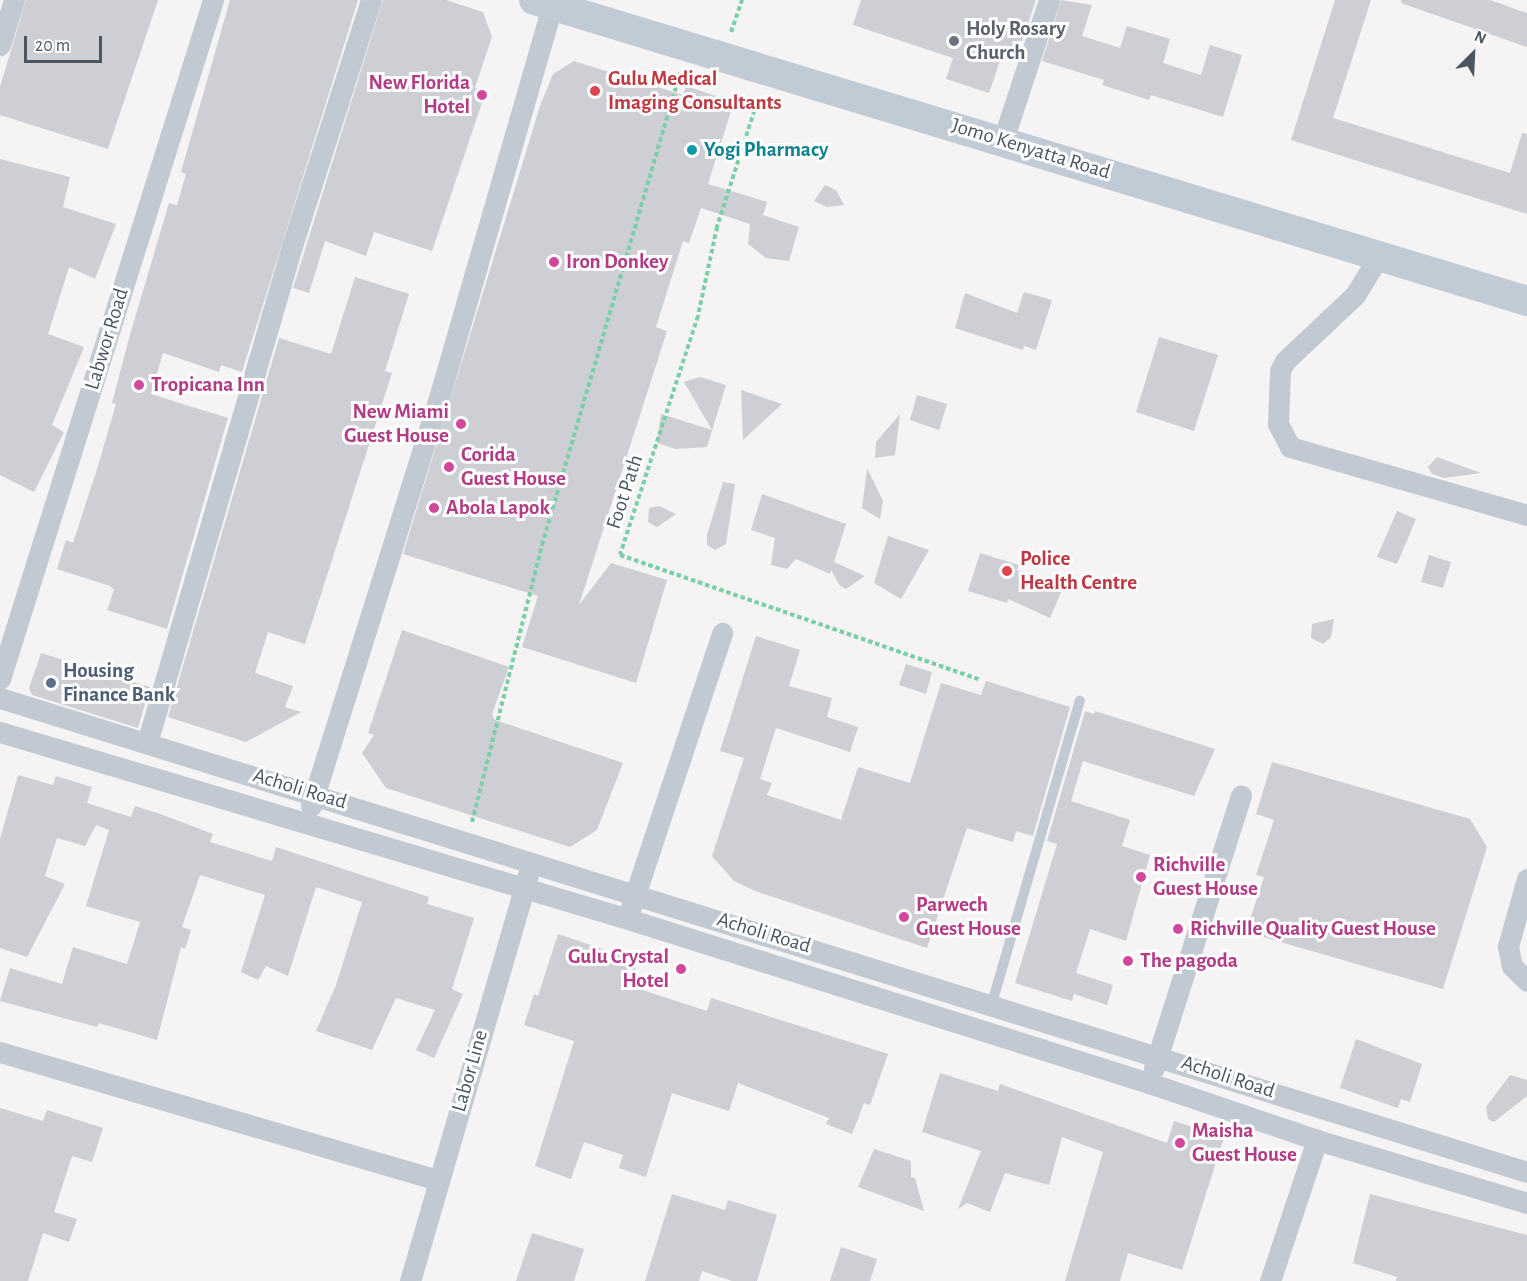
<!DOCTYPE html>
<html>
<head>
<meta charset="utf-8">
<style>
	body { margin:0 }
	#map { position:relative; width:1527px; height:1281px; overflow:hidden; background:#f5f3f3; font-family:"Alegreya Sans",sans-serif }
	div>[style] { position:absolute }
	.building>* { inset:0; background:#cdcfd5 }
	.path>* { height:4px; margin-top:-2px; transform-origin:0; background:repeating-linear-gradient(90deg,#7ad0a6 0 4.5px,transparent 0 7.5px) }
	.lane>* { height:10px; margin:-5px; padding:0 5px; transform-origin:5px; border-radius:5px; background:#c1cad2 }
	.street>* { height:21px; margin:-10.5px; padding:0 10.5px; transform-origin:10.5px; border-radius:10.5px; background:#c1cad2 }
	.secondary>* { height:30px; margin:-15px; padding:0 15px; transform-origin:15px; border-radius:15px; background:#c1cbd6 }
	.dots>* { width:16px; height:16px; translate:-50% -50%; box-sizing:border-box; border:3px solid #fff; border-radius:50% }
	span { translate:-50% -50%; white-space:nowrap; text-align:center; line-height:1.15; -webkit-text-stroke:6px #fff; paint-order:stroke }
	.worship-label { font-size:21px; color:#5b616d; font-weight:700 }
	.left { translate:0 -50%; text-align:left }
	.health-label { font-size:21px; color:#be3a42; font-weight:700 }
	.hotel-label { font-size:21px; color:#b23c85; font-weight:700 }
	.right { translate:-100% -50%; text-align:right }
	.street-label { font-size:21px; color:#4a5661 }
	.culture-label { font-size:21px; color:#0d838f; font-weight:700 }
	.service-label { font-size:21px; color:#4e5e75; font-weight:700 }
	.north { position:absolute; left:1443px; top:24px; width:60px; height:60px; -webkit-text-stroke:4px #fff; paint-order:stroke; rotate:24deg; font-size:16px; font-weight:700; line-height:24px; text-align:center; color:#4a5661 }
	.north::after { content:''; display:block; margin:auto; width:21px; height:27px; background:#4a5661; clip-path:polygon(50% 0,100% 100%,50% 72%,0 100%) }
	.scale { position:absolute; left:24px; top:36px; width:78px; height:27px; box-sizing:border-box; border:3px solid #4a5661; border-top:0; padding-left:8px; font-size:18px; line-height:21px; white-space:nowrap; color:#4a5661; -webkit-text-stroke:4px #fff; paint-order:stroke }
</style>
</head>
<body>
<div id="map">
	<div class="building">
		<i style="clip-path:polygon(26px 0,158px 0,108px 149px,0 115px,0 87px)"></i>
		<i style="clip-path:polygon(230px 0,358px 0,242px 372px,221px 365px,219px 372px,163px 353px,151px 394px,228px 418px,167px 629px,107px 610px,114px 590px,110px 586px,57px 569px,66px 540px,73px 543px,97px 469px,116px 404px,112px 403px,129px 338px,169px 203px,177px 205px,186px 174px,181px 172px)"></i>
		<i style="clip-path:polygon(383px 0,446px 0,483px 12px,492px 37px,475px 88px,486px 91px,432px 251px,374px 232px,366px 256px,325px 241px,309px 293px,293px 288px)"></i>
		<i style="clip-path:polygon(861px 0,1036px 0,1018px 53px,1004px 49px,989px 93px,946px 79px,953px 58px,853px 25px)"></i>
		<i style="clip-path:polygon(1061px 0,1092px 5px,1082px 36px,1120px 48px,1127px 26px,1170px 39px,1163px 63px,1201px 75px,1210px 45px,1242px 55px,1223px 117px,1151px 95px,1149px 100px,1102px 85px,1104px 80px,1042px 61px)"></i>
		<i style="clip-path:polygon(1335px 0,1371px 0,1333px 118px,1510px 173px,1522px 133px,1527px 134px,1527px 214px,1291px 140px)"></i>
		<i style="clip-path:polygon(1401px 0,1490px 0,1527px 13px,1527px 47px,1401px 3px)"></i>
		<i style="clip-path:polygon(574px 61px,683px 95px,686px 86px,734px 102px,708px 184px,767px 202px,763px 215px,799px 227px,789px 261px,766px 258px,748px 244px,750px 224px,701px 208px,689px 243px,683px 241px,656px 327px,667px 331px,579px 605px,611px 563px,667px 580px,636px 683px,522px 647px,538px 596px,403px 554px,540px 106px,553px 74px)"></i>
		<i style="clip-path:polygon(0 159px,70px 177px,63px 207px,116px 224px,95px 279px,69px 267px,48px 334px,84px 347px,52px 425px,64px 432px,34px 492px,0 475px)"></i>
		<i style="clip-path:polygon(825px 185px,836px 190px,844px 205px,827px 207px,814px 201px)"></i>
		<i style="clip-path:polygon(355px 277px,409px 294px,385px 371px,392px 373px,305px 644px,268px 632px,255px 673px,293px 686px,285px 707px,301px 712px,246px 742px,168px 717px,279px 338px,331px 354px)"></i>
		<i style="clip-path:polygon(1024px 292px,1052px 300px,1036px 350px,1024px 346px,1023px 350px,955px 328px,965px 293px,1017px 313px)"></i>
		<i style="clip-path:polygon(1159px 337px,1218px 355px,1194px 431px,1136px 412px)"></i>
		<i style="clip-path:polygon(700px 377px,726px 385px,707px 447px,676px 449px,657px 443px,661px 414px,712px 430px,684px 382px)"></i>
		<i style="clip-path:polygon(741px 390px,782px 404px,743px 440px)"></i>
		<i style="clip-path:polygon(917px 395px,947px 404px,939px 430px,910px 420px)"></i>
		<i style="clip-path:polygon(900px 414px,895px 455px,875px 458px,876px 442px)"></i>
		<i style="clip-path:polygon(1437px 457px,1481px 473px,1444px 478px,1432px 474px,1428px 467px)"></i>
		<i style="clip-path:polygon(867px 468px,883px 501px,880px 519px,862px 508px)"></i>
		<i style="clip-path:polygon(723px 482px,735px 484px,726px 544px,715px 550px,707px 545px,707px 535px)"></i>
		<i style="clip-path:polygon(762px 494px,846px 524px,834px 562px,865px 576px,846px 589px,840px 586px,831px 570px,830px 574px,796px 559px,787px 569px,771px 565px,775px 538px,751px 530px)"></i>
		<i style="clip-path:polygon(659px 506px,676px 514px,657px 527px,648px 522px,649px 508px)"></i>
		<i style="clip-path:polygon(1397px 511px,1416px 519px,1397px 564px,1377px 557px)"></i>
		<i style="clip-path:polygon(888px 536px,929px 550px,901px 599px,874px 583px)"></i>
		<i style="clip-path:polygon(980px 553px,1019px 565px,1017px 570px,1062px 590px,1050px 618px,1008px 599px,1007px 603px,968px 591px)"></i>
		<i style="clip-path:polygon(1429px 555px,1451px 562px,1443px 588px,1421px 582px)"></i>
		<i style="clip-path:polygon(1334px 619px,1331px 637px,1323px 644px,1311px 638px,1312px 624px)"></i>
		<i style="clip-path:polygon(402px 630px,509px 667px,492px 714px,495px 720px,623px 763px,597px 830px,570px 847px,386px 788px,362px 753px,374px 735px,368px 733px)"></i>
		<i style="clip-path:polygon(756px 636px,800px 650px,789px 686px,832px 698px,827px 717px,858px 727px,850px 752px,776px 728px,760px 779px,772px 783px,767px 795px,841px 820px,858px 767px,910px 783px,941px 683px,981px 695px,986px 681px,1070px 707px,1033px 836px,1016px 831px,1013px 842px,967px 828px,927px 948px,755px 891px,734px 881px,712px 856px,744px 758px,720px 751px)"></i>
		<i style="clip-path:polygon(41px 653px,150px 687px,138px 728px,32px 695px,29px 688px)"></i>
		<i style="clip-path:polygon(906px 664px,932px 672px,926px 694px,899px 685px)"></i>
		<i style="clip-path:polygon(1085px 711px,1094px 714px,1095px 711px,1215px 749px,1194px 796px,1083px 761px,1071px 801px,1130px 820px,1122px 846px,1150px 855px,1126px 941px,1090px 929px,1076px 973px,1113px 985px,1107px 1005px,1074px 994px,1072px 1001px,1015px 983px,1057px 844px,1047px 841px)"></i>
		<i style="clip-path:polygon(1272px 762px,1470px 819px,1487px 847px,1443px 989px,1246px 932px,1264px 877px,1256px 875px,1274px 820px,1256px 814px)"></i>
		<i style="clip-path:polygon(18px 775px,53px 785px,56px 776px,92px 787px,87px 803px,131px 817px,135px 806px,163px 815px,213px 834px,210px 842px,272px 861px,276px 847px,429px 897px,427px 904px,474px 918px,452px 989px,463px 994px,434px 1058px,416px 1050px,435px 1010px,396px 998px,372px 1050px,316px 1031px,336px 985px,362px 902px,316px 887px,288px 976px,266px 966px,258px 980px,241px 972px,265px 895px,200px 875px,182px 927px,191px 930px,185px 949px,181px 947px,157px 1040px,99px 1023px,97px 1027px,0 1001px,10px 968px,62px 984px,73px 947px,127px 964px,140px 922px,86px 906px,109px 830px,96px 825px,85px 846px,57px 838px,45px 876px,65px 884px,27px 957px,0 948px,0 839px)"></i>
		<i style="clip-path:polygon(558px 934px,638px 961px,630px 986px,707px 1011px,711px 998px,888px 1054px,870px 1105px,864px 1103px,852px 1134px,826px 1124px,829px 1118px,738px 1083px,729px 1111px,672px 1093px,646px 1177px,619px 1168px,623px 1155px,584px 1142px,571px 1179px,535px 1166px,574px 1041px,524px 1025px,534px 994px,538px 996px)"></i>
		<i style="clip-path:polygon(1356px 1039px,1422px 1064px,1410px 1102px,1401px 1099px,1398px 1108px,1340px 1088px)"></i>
		<i style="clip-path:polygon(940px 1073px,998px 1091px,1000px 1084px,1167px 1143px,1174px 1121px,1224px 1137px,1182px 1270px,1128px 1253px,1120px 1281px,1065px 1281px,1103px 1152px,1062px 1137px,1049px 1185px,1005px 1173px,990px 1212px,967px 1203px,958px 1209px,981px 1151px,922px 1132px)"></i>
		<i style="clip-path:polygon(1510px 1075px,1527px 1080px,1527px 1096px,1494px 1122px,1488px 1119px,1486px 1107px)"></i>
		<i style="clip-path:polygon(0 1108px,43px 1121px,47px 1110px,103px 1128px,92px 1162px,72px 1156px,54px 1212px,77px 1219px,69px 1242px,43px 1233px,28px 1281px,0 1281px)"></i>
		<i style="clip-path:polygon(874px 1149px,911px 1161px,911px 1177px,915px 1178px,924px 1211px,858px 1187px)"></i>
		<i style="clip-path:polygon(672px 1194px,725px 1210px,728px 1200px,777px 1215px,757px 1281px,732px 1281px,702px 1271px,699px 1281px,645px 1281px)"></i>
		<i style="clip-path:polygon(1370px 1194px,1527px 1235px,1527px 1281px,1396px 1281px,1397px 1277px,1353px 1263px)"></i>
		<i style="clip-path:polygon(532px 1233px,584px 1249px,574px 1281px,516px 1281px)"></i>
		<i style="clip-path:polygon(841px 1247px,877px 1259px,870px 1281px,830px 1281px)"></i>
	</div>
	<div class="path">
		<i style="left:731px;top:32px;width:34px;rotate:-71deg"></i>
		<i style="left:759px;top:96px;width:138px;rotate:107.8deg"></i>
		<i style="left:717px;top:227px;width:91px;rotate:102.1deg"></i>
		<i style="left:698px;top:316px;width:251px;rotate:108.1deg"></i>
		<i style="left:620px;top:555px;width:382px;rotate:19.1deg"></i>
		<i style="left:472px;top:822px;width:286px;rotate:-75.8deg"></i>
		<i style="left:542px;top:545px;width:493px;rotate:-73.7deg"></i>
	</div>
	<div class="lane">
		<i style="left:992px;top:1003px;width:315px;rotate:-73.8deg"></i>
	</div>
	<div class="street">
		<i style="left:0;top:45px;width:47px;rotate:-72.7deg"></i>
		<i style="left:1003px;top:140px;width:147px;rotate:-71.8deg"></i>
		<i style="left:1379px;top:256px;width:46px;rotate:121.6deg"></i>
		<i style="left:1355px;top:295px;width:96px;rotate:136.7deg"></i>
		<i style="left:1285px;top:361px;width:11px;rotate:117deg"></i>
		<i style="left:1280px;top:371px;width:53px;rotate:92.2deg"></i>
		<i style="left:1278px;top:424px;width:26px;rotate:62deg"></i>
		<i style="left:1290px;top:447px;width:247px;rotate:16deg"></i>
		<i style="left:0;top:679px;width:712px;rotate:-72.58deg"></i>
		<i style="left:0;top:698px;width:1599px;rotate:17.24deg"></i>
		<i style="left:0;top:732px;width:655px;rotate:16.58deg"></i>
		<i style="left:628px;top:919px;width:546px;rotate:17.47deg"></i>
		<i style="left:1149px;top:1083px;width:177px;rotate:18.7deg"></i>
		<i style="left:1317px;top:1140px;width:219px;rotate:16.7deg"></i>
		<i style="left:147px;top:743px;width:518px;rotate:-73.74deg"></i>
		<i style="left:292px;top:246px;width:258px;rotate:-72.2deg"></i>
		<i style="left:311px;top:806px;width:435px;rotate:-72.6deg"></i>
		<i style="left:441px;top:391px;width:401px;rotate:-73.9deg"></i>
		<i style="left:1527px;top:879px;width:70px;rotate:105.8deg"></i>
		<i style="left:1508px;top:946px;width:20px;rotate:79deg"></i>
		<i style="left:1512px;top:966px;width:21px;rotate:45deg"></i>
		<i style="left:631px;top:907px;width:289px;rotate:-71.6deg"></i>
		<i style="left:0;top:1052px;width:456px;rotate:16.3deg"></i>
		<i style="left:1154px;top:1068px;width:286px;rotate:-72.3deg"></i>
		<i style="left:410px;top:1281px;width:422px;rotate:-73.8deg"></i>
		<i style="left:1270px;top:1281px;width:149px;rotate:-71.6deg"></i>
	</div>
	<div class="secondary">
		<i style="left:534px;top:0;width:1038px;rotate:16.86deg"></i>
	</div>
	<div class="dots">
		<i style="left:954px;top:41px;background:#6b7280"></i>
		<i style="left:595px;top:91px;background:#e0444e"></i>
		<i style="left:482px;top:95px;background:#d1479c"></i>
		<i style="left:692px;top:150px;background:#0f9aa8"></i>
		<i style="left:554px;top:262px;background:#d1479c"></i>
		<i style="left:139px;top:385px;background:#d1479c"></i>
		<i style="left:461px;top:424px;background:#d1479c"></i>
		<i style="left:449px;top:467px;background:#d1479c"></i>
		<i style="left:434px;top:508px;background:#d1479c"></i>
		<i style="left:1007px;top:571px;background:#e0444e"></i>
		<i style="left:51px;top:683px;background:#5c6f8a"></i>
		<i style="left:1141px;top:877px;background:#d1479c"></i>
		<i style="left:904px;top:917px;background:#d1479c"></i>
		<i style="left:1178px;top:929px;background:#d1479c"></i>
		<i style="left:1128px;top:961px;background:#d1479c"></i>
		<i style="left:681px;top:969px;background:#d1479c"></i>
		<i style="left:1180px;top:1143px;background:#d1479c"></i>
	</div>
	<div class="worship-label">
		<span class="left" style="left:966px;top:41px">Holy Rosary<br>Church</span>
	</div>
	<div class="health-label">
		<span class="left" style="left:608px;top:91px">Gulu Medical<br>Imaging Consultants</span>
		<span class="left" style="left:1020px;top:571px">Police<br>Health Centre</span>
	</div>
	<div class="hotel-label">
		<span class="right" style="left:470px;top:95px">New Florida<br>Hotel</span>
		<span class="left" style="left:566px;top:262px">Iron Donkey</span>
		<span class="left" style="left:151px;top:385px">Tropicana Inn</span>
		<span class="right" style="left:449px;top:424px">New Miami<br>Guest House</span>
		<span class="left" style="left:461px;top:467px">Corida<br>Guest House</span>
		<span class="left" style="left:446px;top:508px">Abola Lapok</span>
		<span class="left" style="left:1153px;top:877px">Richville<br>Guest House</span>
		<span class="left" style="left:916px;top:917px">Parwech<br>Guest House</span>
		<span class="left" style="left:1190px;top:929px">Richville Quality Guest House</span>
		<span class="right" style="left:669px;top:969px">Gulu Crystal<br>Hotel</span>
		<span class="left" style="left:1140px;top:961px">The pagoda</span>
		<span class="left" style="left:1192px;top:1143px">Maisha<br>Guest House</span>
	</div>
	<div class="street-label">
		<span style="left:1031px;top:149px;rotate:17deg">Jomo Kenyatta Road</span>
		<span style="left:107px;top:339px;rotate:-73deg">Labwor Road</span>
		<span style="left:625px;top:492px;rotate:-72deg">Foot Path</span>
		<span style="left:300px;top:789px;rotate:17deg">Acholi Road</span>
		<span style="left:764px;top:933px;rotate:17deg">Acholi Road</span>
		<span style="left:470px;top:1071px;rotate:-74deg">Labor Line</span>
		<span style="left:1228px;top:1077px;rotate:18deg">Acholi Road</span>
	</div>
	<div class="culture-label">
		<span class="left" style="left:704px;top:150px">Yogi Pharmacy</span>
	</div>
	<div class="service-label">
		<span class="left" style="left:63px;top:683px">Housing<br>Finance Bank</span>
	</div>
	<div class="north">N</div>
	<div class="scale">20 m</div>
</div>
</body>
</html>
